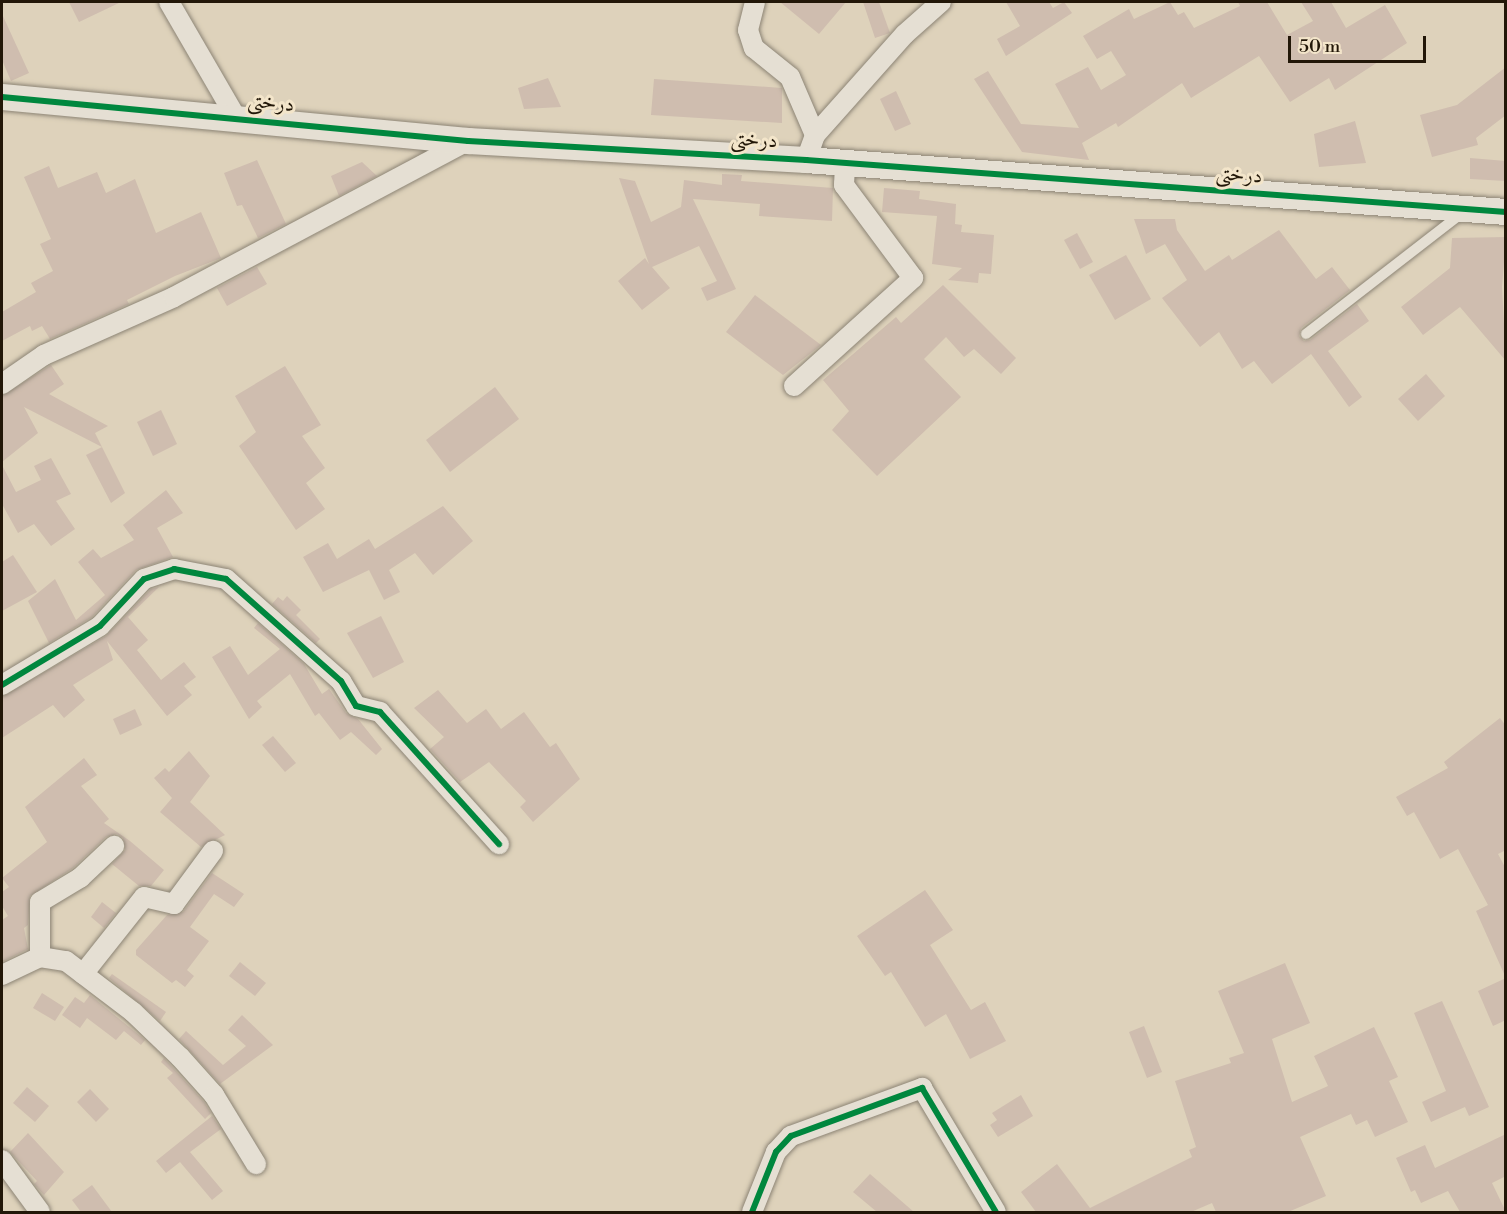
<!DOCTYPE html>
<html>
<head>
<meta charset="utf-8">
<style>
	body { margin:0 }
	#map { position:relative; width:1507px; height:1214px; overflow:hidden; background:#ded2bb; font-family:"Libre Bodoni",Amiri,serif }
	div>[style] { position:absolute }
	.building>* { inset:0; background:#cfbdaf }
	.roads { filter:drop-shadow(0 0 2px #8c8475) drop-shadow(0 0 2px #8c8475) }
	.service>* { height:10px; margin:-5px; padding:0 5px; transform-origin:5px; border-radius:5px; background:#e5dfd3 }
	.minor>* { height:20px; margin:-10px; padding:0 10px; transform-origin:10px; border-radius:10px; background:#e5dfd3 }
	.tertiary>* { height:26px; margin:-13px; padding:0 13px; transform-origin:13px; border-radius:13px; background:#e5dfd3 }
	.cycleway>* { height:6px; margin:-3px; padding:0 3px; transform-origin:3px; border-radius:3px; background:#00873e }
	span { translate:-50% -50%; white-space:nowrap; text-align:center; line-height:1.15; -webkit-text-stroke:6px #f3e5ca; paint-order:stroke }
	.street-label { font-size:21px; color:#221708 }
	.frame { position:absolute; inset:0; border:3px solid #221708; pointer-events:none }
	.scale { position:absolute; left:1288px; top:36px; width:138px; height:27px; box-sizing:border-box; border:3px solid #221708; border-top:0; padding-left:8px; font-size:18px; line-height:21px; white-space:nowrap; color:#221708; -webkit-text-stroke:4px #f3e5ca; paint-order:stroke }
</style>
</head>
<body>
<div id="map">
	<div class="building">
		<i style="clip-path:polygon(69px 2px,121px 2px,79px 22px)"></i>
		<i style="clip-path:polygon(780px 2px,846px 2px,819px 34px)"></i>
		<i style="clip-path:polygon(863px 2px,879px 2px,890px 33px,875px 38px)"></i>
		<i style="clip-path:polygon(1006px 2px,1049px 2px,1053px 8px,1064px 2px,1072px 13px,1006px 56px,997px 39px,1020px 26px)"></i>
		<i style="clip-path:polygon(1170px 2px,1178px 15px,1184px 12px,1194px 28px,1240px 6px,1238px 2px,1267px 2px,1287px 35px,1313px 21px,1301px 2px,1331px 2px,1346px 28px,1385px 5px,1407px 43px,1335px 90px,1329px 78px,1290px 102px,1259px 56px,1191px 98px,1182px 83px,1118px 127px,1116px 123px,1082px 143px,1089px 160px,1022px 152px,974px 79px,988px 71px,1021px 124px,1079px 128px,1055px 84px,1088px 67px,1101px 90px,1126px 75px,1111px 51px,1097px 59px,1083px 36px,1129px 9px,1134px 19px)"></i>
		<i style="clip-path:polygon(2px 14px,29px 73px,11px 81px,2px 60px)"></i>
		<i style="clip-path:polygon(1506px 67px,1506px 115px,1476px 138px,1478px 145px,1432px 157px,1420px 115px,1457px 105px)"></i>
		<i style="clip-path:polygon(548px 78px,561px 107px,524px 109px,518px 88px)"></i>
		<i style="clip-path:polygon(654px 79px,782px 88px,782px 123px,651px 115px)"></i>
		<i style="clip-path:polygon(896px 91px,911px 124px,895px 131px,880px 99px)"></i>
		<i style="clip-path:polygon(1355px 121px,1366px 163px,1319px 167px,1314px 134px)"></i>
		<i style="clip-path:polygon(1470px 158px,1506px 161px,1506px 181px,1470px 179px)"></i>
		<i style="clip-path:polygon(257px 160px,286px 224px,258px 238px,242px 205px,237px 206px,224px 173px)"></i>
		<i style="clip-path:polygon(362px 162px,377px 176px,339px 196px,331px 176px)"></i>
		<i style="clip-path:polygon(49px 166px,58px 188px,97px 172px,106px 193px,135px 179px,156px 233px,201px 212px,221px 258px,175px 276px,127px 300px,129px 304px,50px 339px,42px 326px,32px 331px,30px 326px,2px 341px,2px 312px,36px 292px,31px 283px,53px 271px,40px 244px,51px 239px,24px 177px)"></i>
		<i style="clip-path:polygon(722px 174px,742px 175px,741px 181px,833px 188px,832px 221px,759px 216px,760px 204px,693px 199px,736px 289px,707px 301px,701px 288px,717px 281px,699px 246px,652px 267px,670px 288px,642px 310px,618px 281px,645px 258px,649px 264px,619px 178px,635px 181px,651px 222px,681px 207px,684px 180px,722px 185px)"></i>
		<i style="clip-path:polygon(884px 188px,920px 191px,919px 199px,956px 204px,955px 224px,962px 225px,961px 232px,994px 235px,991px 274px,979px 273px,978px 283px,948px 280px,962px 268px,932px 264px,937px 216px,882px 212px)"></i>
		<i style="clip-path:polygon(1134px 219px,1175px 219px,1177px 230px,1205px 271px,1229px 255px,1232px 260px,1279px 230px,1316px 279px,1332px 267px,1350px 290px,1301px 328px,1299px 336px,1304px 341px,1310px 340px,1357px 304px,1369px 321px,1328px 351px,1362px 397px,1349px 407px,1311px 354px,1272px 384px,1254px 361px,1242px 369px,1219px 332px,1200px 347px,1162px 298px,1187px 280px,1165px 244px,1146px 254px)"></i>
		<i style="clip-path:polygon(1077px 233px,1093px 262px,1080px 269px,1064px 240px)"></i>
		<i style="clip-path:polygon(1506px 237px,1502px 287px,1506px 361px,1460px 307px,1423px 335px,1401px 307px,1450px 268px,1452px 238px)"></i>
		<i style="clip-path:polygon(1126px 255px,1151px 299px,1115px 320px,1089px 275px)"></i>
		<i style="clip-path:polygon(257px 267px,267px 284px,227px 306px,217px 288px)"></i>
		<i style="clip-path:polygon(943px 285px,1016px 358px,1001px 374px,974px 349px,964px 357px,946px 337px,924px 359px,961px 397px,877px 476px,832px 430px,849px 411px,823px 380px,896px 317px,901px 323px)"></i>
		<i style="clip-path:polygon(755px 295px,821px 345px,783px 375px,726px 332px)"></i>
		<i style="clip-path:polygon(51px 365px,64px 384px,49px 394px,108px 426px,95px 433px,125px 493px,111px 503px,86px 455px,102px 447px,24px 407px,38px 433px,2px 462px,2px 396px)"></i>
		<i style="clip-path:polygon(285px 366px,321px 425px,302px 436px,325px 468px,306px 483px,325px 509px,296px 530px,239px 446px,256px 432px,235px 396px)"></i>
		<i style="clip-path:polygon(1426px 374px,1445px 396px,1418px 421px,1398px 399px)"></i>
		<i style="clip-path:polygon(495px 387px,519px 419px,450px 472px,426px 440px)"></i>
		<i style="clip-path:polygon(161px 410px,177px 444px,153px 456px,137px 422px)"></i>
		<i style="clip-path:polygon(51px 458px,71px 494px,56px 501px,75px 529px,51px 546px,34px 524px,18px 533px,2px 504px,2px 465px,16px 492px,41px 480px,34px 466px)"></i>
		<i style="clip-path:polygon(166px 490px,183px 513px,157px 528px,173px 557px,136px 570px,92px 617px,49px 643px,28px 601px,55px 579px,76px 620px,105px 595px,78px 562px,93px 549px,101px 558px,134px 540px,123px 525px)"></i>
		<i style="clip-path:polygon(443px 506px,473px 541px,433px 575px,415px 553px,389px 570px,400px 592px,384px 600px,369px 570px,323px 592px,303px 557px,328px 543px,337px 559px,369px 539px,375px 549px)"></i>
		<i style="clip-path:polygon(13px 555px,37px 592px,2px 611px,2px 562px)"></i>
		<i style="clip-path:polygon(159px 587px,128px 617px,148px 640px,137px 650px,161px 680px,184px 662px,196px 677px,184px 686px,192px 695px,167px 716px,107px 641px,113px 660px,73px 685px,85px 700px,64px 718px,53px 705px,2px 738px,2px 697px,106px 636px,151px 589px)"></i>
		<i style="clip-path:polygon(287px 596px,301px 610px,296px 615px,320px 639px,316px 643px,272px 604px,278px 597px,283px 601px)"></i>
		<i style="clip-path:polygon(381px 616px,404px 662px,373px 678px,347px 633px)"></i>
		<i style="clip-path:polygon(258px 623px,304px 664px,322px 694px,329px 689px,346px 713px,358px 719px,382px 749px,376px 755px,351px 732px,340px 740px,319px 713px,315px 716px,290px 674px,257px 701px,262px 707px,249px 719px,212px 657px,230px 646px,248px 675px,280px 649px,254px 628px)"></i>
		<i style="clip-path:polygon(438px 690px,467px 723px,486px 709px,501px 729px,524px 712px,550px 747px,556px 743px,580px 779px,533px 822px,520px 807px,526px 801px,489px 762px,460px 782px,430px 749px,444px 737px,414px 708px)"></i>
		<i style="clip-path:polygon(135px 709px,142px 725px,120px 735px,113px 719px)"></i>
		<i style="clip-path:polygon(1500px 718px,1506px 726px,1506px 850px,1498px 854px,1506px 869px,1505px 976px,1476px 911px,1488px 905px,1458px 849px,1440px 859px,1414px 812px,1407px 816px,1396px 797px,1448px 768px,1444px 762px)"></i>
		<i style="clip-path:polygon(273px 736px,296px 763px,285px 772px,262px 745px)"></i>
		<i style="clip-path:polygon(189px 751px,210px 776px,190px 802px,225px 835px,201px 847px,160px 812px,172px 798px,154px 778px,165px 768px,169px 772px)"></i>
		<i style="clip-path:polygon(84px 758px,97px 775px,81px 786px,109px 819px,104px 823px,130px 841px,164px 870px,151px 886px,139px 886px,112px 864px,125px 850px,123px 838px,117px 834px,106px 837px,73px 868px,30px 896px,28px 925px,24px 928px,28px 949px,2px 962px,2px 920px,8px 916px,2px 906px,2px 892px,9px 887px,2px 878px,47px 842px,25px 807px)"></i>
		<i style="clip-path:polygon(212px 873px,244px 894px,234px 907px,214px 894px,190px 927px,209px 941px,187px 970px,194px 976px,185px 987px,176px 980px,172px 983px,136px 955px,136px 950px,167px 915px,183px 912px)"></i>
		<i style="clip-path:polygon(925px 890px,953px 930px,930px 945px,971px 1010px,985px 1002px,1006px 1041px,970px 1059px,946px 1014px,925px 1027px,891px 972px,885px 976px,857px 936px)"></i>
		<i style="clip-path:polygon(102px 902px,116px 913px,104px 928px,91px 917px)"></i>
		<i style="clip-path:polygon(240px 962px,266px 983px,255px 996px,229px 976px)"></i>
		<i style="clip-path:polygon(1285px 963px,1310px 1023px,1272px 1039px,1292px 1102px,1328px 1086px,1314px 1056px,1374px 1027px,1398px 1077px,1389px 1081px,1408px 1122px,1375px 1137px,1367px 1120px,1356px 1125px,1351px 1114px,1300px 1137px,1326px 1196px,1288px 1212px,1216px 1212px,1212px 1203px,1191px 1212px,1036px 1212px,1021px 1192px,1057px 1164px,1090px 1208px,1192px 1157px,1189px 1150px,1196px 1147px,1175px 1081px,1231px 1063px,1229px 1058px,1244px 1053px,1218px 991px)"></i>
		<i style="clip-path:polygon(112px 974px,166px 1012px,160px 1021px,109px 978px)"></i>
		<i style="clip-path:polygon(1506px 978px,1506px 1020px,1493px 1026px,1478px 991px)"></i>
		<i style="clip-path:polygon(42px 993px,64px 1007px,55px 1021px,33px 1008px)"></i>
		<i style="clip-path:polygon(90px 995px,145px 1040px,141px 1045px,124px 1031px,116px 1040px,87px 1018px,80px 1028px,62px 1015px,75px 997px,84px 1003px)"></i>
		<i style="clip-path:polygon(1442px 1001px,1489px 1107px,1469px 1116px,1465px 1107px,1431px 1122px,1422px 1102px,1446px 1091px,1414px 1013px)"></i>
		<i style="clip-path:polygon(242px 1015px,273px 1045px,220px 1084px,179px 1039px,186px 1031px,223px 1065px,246px 1046px,228px 1030px)"></i>
		<i style="clip-path:polygon(1144px 1026px,1162px 1072px,1147px 1078px,1129px 1032px)"></i>
		<i style="clip-path:polygon(164px 1058px,204px 1102px,211px 1113px,205px 1119px,167px 1078px,173px 1073px,161px 1062px)"></i>
		<i style="clip-path:polygon(27px 1087px,49px 1106px,35px 1122px,13px 1103px)"></i>
		<i style="clip-path:polygon(90px 1089px,109px 1109px,96px 1122px,77px 1102px)"></i>
		<i style="clip-path:polygon(1021px 1095px,1033px 1116px,998px 1137px,990px 1125px,997px 1120px,992px 1113px)"></i>
		<i style="clip-path:polygon(212px 1116px,221px 1129px,190px 1152px,223px 1191px,212px 1200px,180px 1162px,166px 1173px,156px 1161px)"></i>
		<i style="clip-path:polygon(28px 1133px,64px 1172px,44px 1195px,34px 1184px,37px 1181px,10px 1152px)"></i>
		<i style="clip-path:polygon(1506px 1134px,1506px 1176px,1492px 1183px,1506px 1212px,1460px 1212px,1448px 1191px,1421px 1203px,1415px 1190px,1411px 1192px,1396px 1158px,1425px 1145px,1435px 1168px)"></i>
		<i style="clip-path:polygon(870px 1174px,914px 1212px,877px 1212px,853px 1192px)"></i>
		<i style="clip-path:polygon(92px 1185px,112px 1212px,81px 1212px,72px 1200px)"></i>
	</div>
	<div class="roads">
		<div class="service">
			<i style="left:1306px;top:334px;width:197px;rotate:-37.8deg"></i>
		</div>
		<div class="minor">
			<i style="left:169px;top:2px;width:132px;rotate:59.9deg"></i>
			<i style="left:755px;top:2px;width:29px;rotate:104deg"></i>
			<i style="left:748px;top:30px;width:19px;rotate:72deg"></i>
			<i style="left:754px;top:48px;width:46px;rotate:38.9deg"></i>
			<i style="left:790px;top:77px;width:63px;rotate:66.7deg"></i>
			<i style="left:806px;top:160px;width:27px;rotate:-70deg"></i>
			<i style="left:815px;top:135px;width:135px;rotate:-48.3deg"></i>
			<i style="left:905px;top:34px;width:48px;rotate:-41.6deg"></i>
			<i style="left:2px;top:384px;width:51px;rotate:-34.6deg"></i>
			<i style="left:44px;top:355px;width:142px;rotate:-24deg"></i>
			<i style="left:174px;top:297px;width:333px;rotate:-28deg"></i>
			<i style="left:794px;top:386px;width:161px;rotate:-42.2deg"></i>
			<i style="left:913px;top:278px;width:116px;rotate:-126.6deg"></i>
			<i style="left:844px;top:185px;width:22px;rotate:-87deg"></i>
			<i style="left:2px;top:685px;width:114px;rotate:-31deg"></i>
			<i style="left:100px;top:626px;width:64px;rotate:-46.9deg"></i>
			<i style="left:144px;top:579px;width:32px;rotate:-18deg"></i>
			<i style="left:174px;top:569px;width:53px;rotate:10.9deg"></i>
			<i style="left:226px;top:579px;width:154px;rotate:41.6deg"></i>
			<i style="left:341px;top:681px;width:29px;rotate:59deg"></i>
			<i style="left:356px;top:706px;width:25px;rotate:14deg"></i>
			<i style="left:380px;top:712px;width:178px;rotate:48deg"></i>
			<i style="left:40px;top:957px;width:55px;rotate:-90deg"></i>
			<i style="left:40px;top:902px;width:47px;rotate:-31deg"></i>
			<i style="left:80px;top:878px;width:47px;rotate:-43.3deg"></i>
			<i style="left:83px;top:974px;width:98px;rotate:-51.6deg"></i>
			<i style="left:144px;top:897px;width:31px;rotate:13deg"></i>
			<i style="left:174px;top:904px;width:66px;rotate:-53.7deg"></i>
			<i style="left:2px;top:975px;width:42px;rotate:-25.3deg"></i>
			<i style="left:40px;top:957px;width:26px;rotate:9deg"></i>
			<i style="left:66px;top:961px;width:84px;rotate:37.3deg"></i>
			<i style="left:133px;top:1012px;width:65px;rotate:43.8deg"></i>
			<i style="left:180px;top:1057px;width:51px;rotate:48.2deg"></i>
			<i style="left:214px;top:1095px;width:81px;rotate:58.7deg"></i>
			<i style="left:2px;top:1160px;width:64px;rotate:53.8deg"></i>
			<i style="left:752px;top:1212px;width:65px;rotate:-68.2deg"></i>
			<i style="left:776px;top:1152px;width:22px;rotate:-47deg"></i>
			<i style="left:791px;top:1136px;width:140px;rotate:-20.1deg"></i>
			<i style="left:922px;top:1088px;width:144px;rotate:59.2deg"></i>
		</div>
		<div class="tertiary">
			<i style="left:2px;top:97px;width:468px;rotate:5.4deg"></i>
			<i style="left:468px;top:141px;width:339px;rotate:3.2deg"></i>
			<i style="left:806px;top:160px;width:702px;rotate:4.25deg"></i>
		</div>
	</div>
	<div class="cycleway">
		<i style="left:2px;top:97px;width:468px;rotate:5.4deg"></i>
		<i style="left:468px;top:141px;width:339px;rotate:3.2deg"></i>
		<i style="left:806px;top:160px;width:702px;rotate:4.25deg"></i>
		<i style="left:2px;top:685px;width:114px;rotate:-31deg"></i>
		<i style="left:100px;top:626px;width:64px;rotate:-46.9deg"></i>
		<i style="left:144px;top:579px;width:32px;rotate:-18deg"></i>
		<i style="left:174px;top:569px;width:53px;rotate:10.9deg"></i>
		<i style="left:226px;top:579px;width:154px;rotate:41.6deg"></i>
		<i style="left:341px;top:681px;width:29px;rotate:59deg"></i>
		<i style="left:356px;top:706px;width:25px;rotate:14deg"></i>
		<i style="left:380px;top:712px;width:178px;rotate:48deg"></i>
		<i style="left:752px;top:1212px;width:65px;rotate:-68.2deg"></i>
		<i style="left:776px;top:1152px;width:22px;rotate:-47deg"></i>
		<i style="left:791px;top:1136px;width:140px;rotate:-20.1deg"></i>
		<i style="left:922px;top:1088px;width:144px;rotate:59.2deg"></i>
	</div>
	<div class="street-label">
		<span style="left:271px;top:103px;rotate:6deg">درختی</span>
		<span style="left:754px;top:140px;rotate:3deg">درختی</span>
		<span style="left:1239px;top:175px;rotate:4deg">درختی</span>
	</div>
	<div class="frame"></div>
	<div class="scale">50 m</div>
</div>
</body>
</html>
